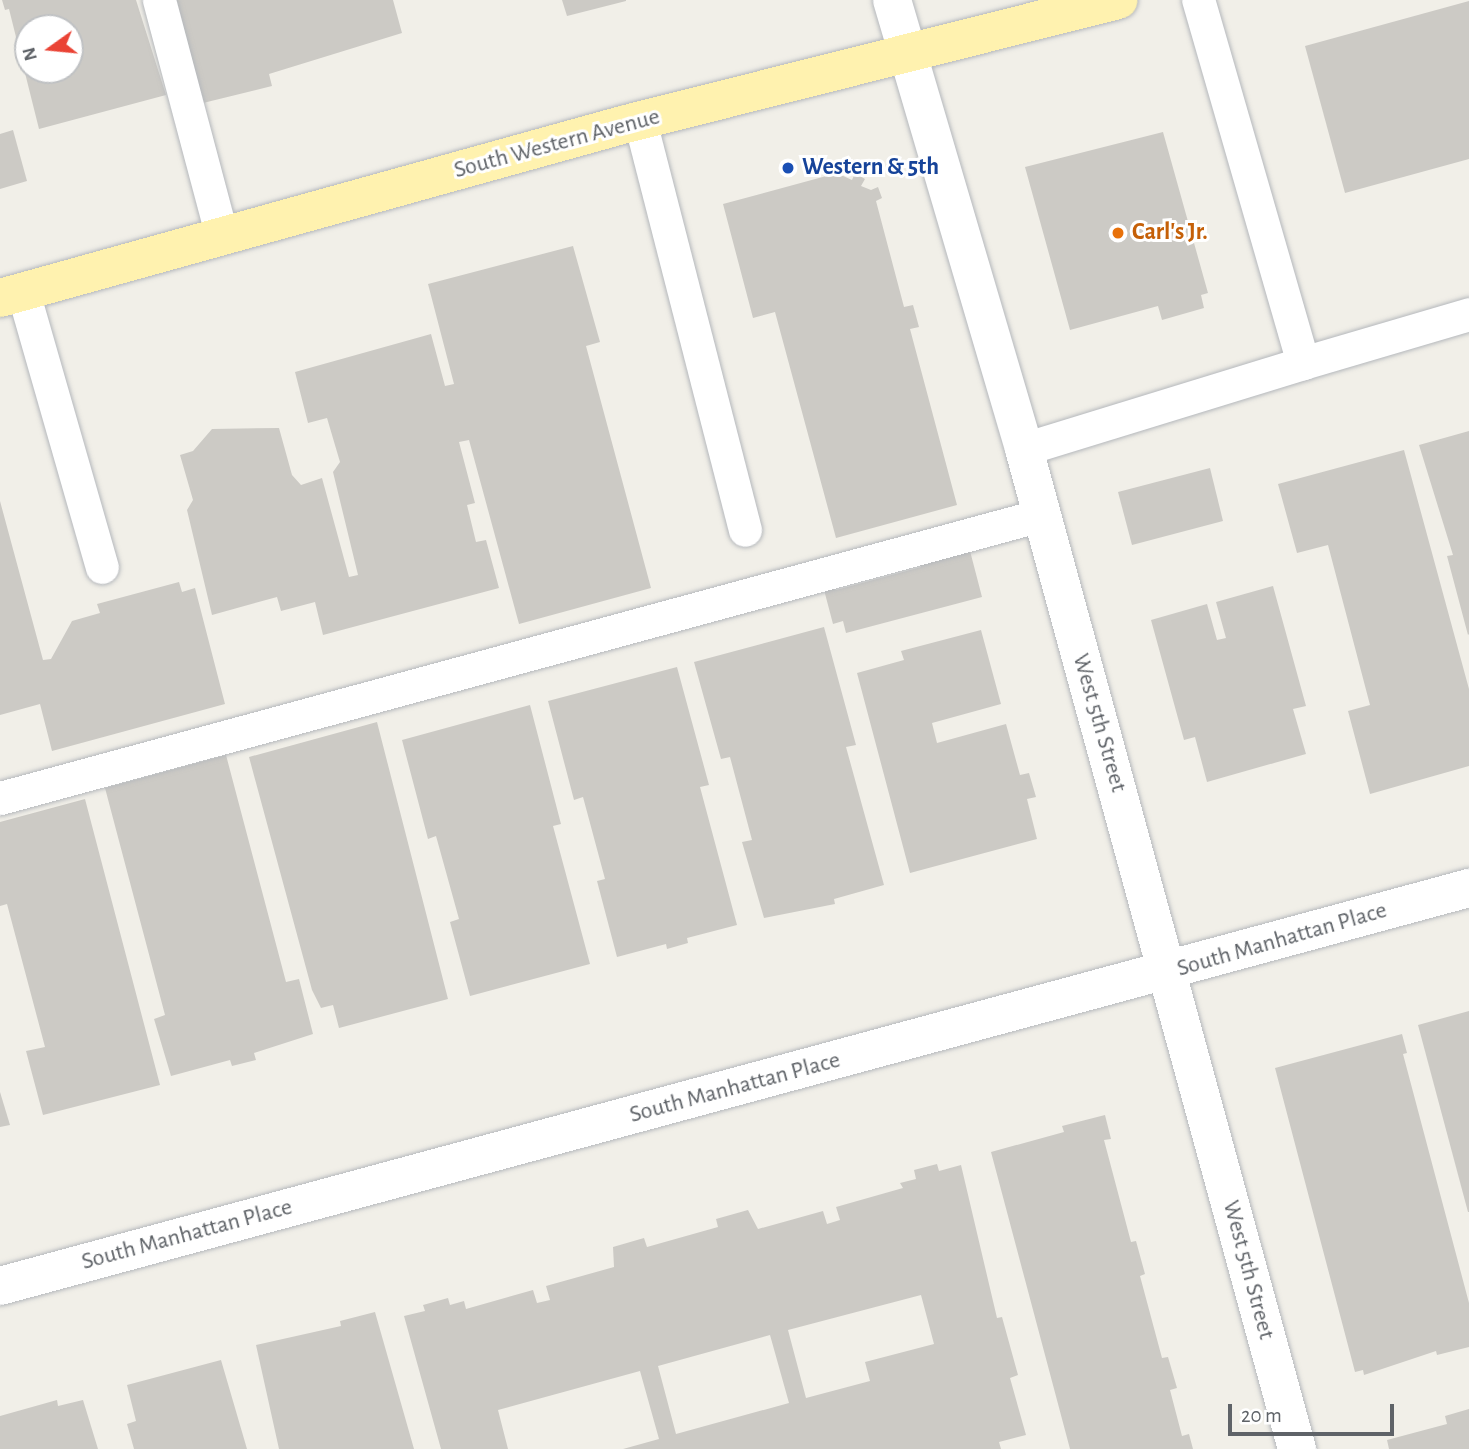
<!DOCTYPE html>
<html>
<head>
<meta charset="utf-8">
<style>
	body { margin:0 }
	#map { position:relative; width:1469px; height:1449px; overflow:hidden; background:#f1efe8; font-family:"Alegreya Sans",sans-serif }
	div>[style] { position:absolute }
	.building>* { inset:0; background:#cccac5 }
	.roads { filter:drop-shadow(0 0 2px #b5b8bc) drop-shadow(0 0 2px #b5b8bc) }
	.lane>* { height:33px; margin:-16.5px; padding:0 16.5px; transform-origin:16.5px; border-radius:16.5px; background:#fff }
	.street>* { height:38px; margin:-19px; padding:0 19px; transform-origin:19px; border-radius:19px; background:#fff }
	.primary>* { height:38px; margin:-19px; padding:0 19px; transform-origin:19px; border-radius:19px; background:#fff2af }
	.dots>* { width:19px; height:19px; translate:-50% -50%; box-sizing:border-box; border:4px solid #fff; border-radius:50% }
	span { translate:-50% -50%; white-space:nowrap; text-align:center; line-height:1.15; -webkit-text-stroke:6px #fff; paint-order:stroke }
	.street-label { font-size:24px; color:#5f6368 }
	.transit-label { font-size:24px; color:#164399; font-weight:700 }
	.left { translate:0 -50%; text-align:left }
	.food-label { font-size:24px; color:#c56008; font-weight:700 }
	.north { position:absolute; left:14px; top:14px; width:70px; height:70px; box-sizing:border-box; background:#fff; border:2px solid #bfc1c3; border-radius:50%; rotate:255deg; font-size:19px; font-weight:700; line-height:28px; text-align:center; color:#5f6368 }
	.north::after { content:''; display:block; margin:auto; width:24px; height:32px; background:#ea4335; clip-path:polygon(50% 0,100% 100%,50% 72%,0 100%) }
	.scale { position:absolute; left:1228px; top:1404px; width:166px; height:32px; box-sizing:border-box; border:4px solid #5f6368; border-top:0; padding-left:9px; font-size:21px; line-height:24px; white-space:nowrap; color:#5f6368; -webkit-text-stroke:5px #fff; paint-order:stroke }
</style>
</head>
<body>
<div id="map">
	<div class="building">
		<i style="clip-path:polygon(evenodd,2px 0,136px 0,166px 95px,39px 129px,9px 9px,5px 10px,2px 0,28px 28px,70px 28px,70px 70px,28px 70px,28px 28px)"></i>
		<i style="clip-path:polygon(174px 0,393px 0,402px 33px,269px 74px,272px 86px,203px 103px)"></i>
		<i style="clip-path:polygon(562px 0,626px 0,626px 1px,567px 16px)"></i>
		<i style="clip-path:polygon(1469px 1px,1469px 159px,1345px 193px,1305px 46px)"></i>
		<i style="clip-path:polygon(13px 130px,27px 181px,0 189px,0 134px)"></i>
		<i style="clip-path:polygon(1163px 132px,1208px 293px,1201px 295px,1204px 308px,1162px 320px,1158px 306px,1070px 330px,1025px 167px)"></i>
		<i style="clip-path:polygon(830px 168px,841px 168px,841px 175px,852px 180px,855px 173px,865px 179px,861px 186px,871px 190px,878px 187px,882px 198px,876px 201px,904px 307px,913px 305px,919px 327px,910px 329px,957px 505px,836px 538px,775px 312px,753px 318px,723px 204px,830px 175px)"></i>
		<i style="clip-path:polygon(573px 246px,600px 342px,586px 346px,651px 588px,519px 624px,469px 440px,459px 442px,475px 503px,467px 505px,476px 542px,486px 540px,499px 588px,323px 635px,315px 602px,281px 611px,277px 597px,212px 615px,187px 510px,193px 500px,180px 455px,193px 451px,212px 429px,279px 428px,292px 475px,301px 485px,322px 478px,349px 577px,358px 575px,333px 472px,340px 462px,327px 418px,308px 423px,295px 372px,431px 334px,445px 386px,454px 384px,428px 284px)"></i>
		<i style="clip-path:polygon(1469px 431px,1469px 634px,1468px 635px,1447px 556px,1453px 555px,1419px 445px)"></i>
		<i style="clip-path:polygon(1404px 450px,1469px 689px,1469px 766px,1370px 794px,1348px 711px,1370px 705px,1328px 545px,1297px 553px,1278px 484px)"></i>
		<i style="clip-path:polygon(1210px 468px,1223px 521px,1132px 545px,1118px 492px)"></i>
		<i style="clip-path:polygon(0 501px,43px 660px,51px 659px,72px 621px,100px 613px,97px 604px,179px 582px,182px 592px,195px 588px,225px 704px,52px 751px,40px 704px,0 715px)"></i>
		<i style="clip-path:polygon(969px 547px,982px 597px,846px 633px,843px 621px,833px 624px,823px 586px,834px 583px,836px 590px,921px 567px,919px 561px)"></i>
		<i style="clip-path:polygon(1273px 586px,1306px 706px,1293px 709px,1306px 754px,1207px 782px,1195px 737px,1184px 740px,1151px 620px,1207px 604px,1217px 640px,1226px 638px,1216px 602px)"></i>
		<i style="clip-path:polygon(824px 627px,856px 745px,846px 747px,884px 885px,834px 899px,835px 904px,764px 918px,742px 842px,752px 840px,730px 757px,721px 759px,694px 662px)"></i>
		<i style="clip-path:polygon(981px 630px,1001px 704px,932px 723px,937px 743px,1006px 724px,1020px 775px,1029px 773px,1036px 797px,1027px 799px,1037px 839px,910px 873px,857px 673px,904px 660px,901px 651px)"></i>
		<i style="clip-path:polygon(677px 667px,709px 785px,700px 787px,737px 925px,687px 938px,688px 943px,667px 949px,666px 944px,617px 957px,597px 881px,605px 879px,583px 797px,574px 800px,548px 701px)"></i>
		<i style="clip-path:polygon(530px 705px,561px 824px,553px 826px,590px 964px,470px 996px,450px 922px,459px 919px,436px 836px,428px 839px,402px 740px)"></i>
		<i style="clip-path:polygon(377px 722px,448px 999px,339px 1028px,333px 1005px,321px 1008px,312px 990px,249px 757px)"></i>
		<i style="clip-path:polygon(226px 755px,286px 982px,299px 979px,313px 1034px,254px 1053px,256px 1060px,232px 1066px,230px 1060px,171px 1076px,154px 1019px,165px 1015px,105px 788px)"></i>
		<i style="clip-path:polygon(85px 799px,160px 1085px,43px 1115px,26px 1051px,45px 1047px,7px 904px,0 906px,0 822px)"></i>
		<i style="clip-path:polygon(1469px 1011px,1469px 1212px,1468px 1212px,1418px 1025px)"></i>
		<i style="clip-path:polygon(1402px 1034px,1407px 1053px,1403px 1054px,1469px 1303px,1469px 1347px,1437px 1355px,1436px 1351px,1364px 1375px,1363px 1370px,1355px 1372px,1275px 1068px)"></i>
		<i style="clip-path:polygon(0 1092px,10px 1125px,0 1127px)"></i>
		<i style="clip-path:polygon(1105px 1115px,1111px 1139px,1104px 1140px,1131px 1242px,1136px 1241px,1145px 1274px,1140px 1276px,1162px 1358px,1168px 1357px,1177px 1388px,1170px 1390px,1182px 1436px,1189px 1434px,1193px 1449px,1070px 1449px,991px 1152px,1064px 1132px,1062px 1126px)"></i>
		<i style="clip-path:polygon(evenodd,937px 1164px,939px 1171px,961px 1165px,997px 1318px,1002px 1317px,1018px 1375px,1010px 1378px,1026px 1435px,999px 1442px,1001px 1449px,623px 1449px,659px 1439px,640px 1371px,498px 1410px,508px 1449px,441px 1449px,404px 1316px,425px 1311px,423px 1305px,448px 1298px,450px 1305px,464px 1301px,466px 1309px,533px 1290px,537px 1303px,550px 1300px,546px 1286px,614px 1267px,613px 1247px,644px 1238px,647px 1247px,718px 1227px,716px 1219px,748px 1210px,758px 1229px,823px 1211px,827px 1224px,840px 1220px,836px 1207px,903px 1188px,900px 1183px,916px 1179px,914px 1170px,937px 1164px,921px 1295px,934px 1344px,865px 1362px,870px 1381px,806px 1398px,788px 1330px,921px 1295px,937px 1164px,770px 1335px,789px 1403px,676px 1434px,658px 1366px,770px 1335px)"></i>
		<i style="clip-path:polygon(375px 1312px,414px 1449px,279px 1449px,256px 1345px,341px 1326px,340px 1321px)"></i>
		<i style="clip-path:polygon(221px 1360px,247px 1449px,134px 1449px,127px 1424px,136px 1421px,127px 1385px)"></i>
		<i style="clip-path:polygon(57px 1400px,58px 1406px,83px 1400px,98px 1449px,0 1449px,0 1416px)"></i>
		<i style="clip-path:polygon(1469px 1409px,1469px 1449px,1389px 1449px,1387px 1440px,1447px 1424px,1445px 1416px)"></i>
	</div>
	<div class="roads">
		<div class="lane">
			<i style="left:159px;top:0;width:244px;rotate:75.1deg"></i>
			<i style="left:640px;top:121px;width:422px;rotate:75.6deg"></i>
			<i style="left:23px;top:292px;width:286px;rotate:74deg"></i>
			<i style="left:1303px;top:363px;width:173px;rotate:-16.4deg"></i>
			<i style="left:1024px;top:449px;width:292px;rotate:-17.1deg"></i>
			<i style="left:1303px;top:363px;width:378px;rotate:-106.1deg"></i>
			<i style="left:0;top:798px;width:1079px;rotate:-15.21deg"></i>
		</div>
		<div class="street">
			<i style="left:892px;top:0;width:468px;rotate:73.6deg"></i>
			<i style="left:1024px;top:449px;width:1037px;rotate:74.73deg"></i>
			<i style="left:0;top:1286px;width:1522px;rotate:-15.16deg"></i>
		</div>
		<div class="primary">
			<i style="left:0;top:298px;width:646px;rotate:-15.54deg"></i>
			<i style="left:622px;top:125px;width:512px;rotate:-14.14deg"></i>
		</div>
	</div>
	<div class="dots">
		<i style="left:788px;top:168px;background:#1a4fb4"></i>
		<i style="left:1118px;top:233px;background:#e8710a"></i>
	</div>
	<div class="street-label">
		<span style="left:557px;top:144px;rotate:-15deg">South Western Avenue</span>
		<span style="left:1099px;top:723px;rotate:74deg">West 5th Street</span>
		<span style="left:1282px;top:940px;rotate:-16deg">South Manhattan Place</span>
		<span style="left:735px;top:1088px;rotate:-15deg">South Manhattan Place</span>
		<span style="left:187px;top:1235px;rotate:-15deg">South Manhattan Place</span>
		<span style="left:1248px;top:1270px;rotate:75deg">West 5th Street</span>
	</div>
	<div class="transit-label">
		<span class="left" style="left:802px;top:168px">Western &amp; 5th</span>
	</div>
	<div class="food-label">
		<span class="left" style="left:1132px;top:233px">Carl's Jr.</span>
	</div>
	<div class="north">N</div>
	<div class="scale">20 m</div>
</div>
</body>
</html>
